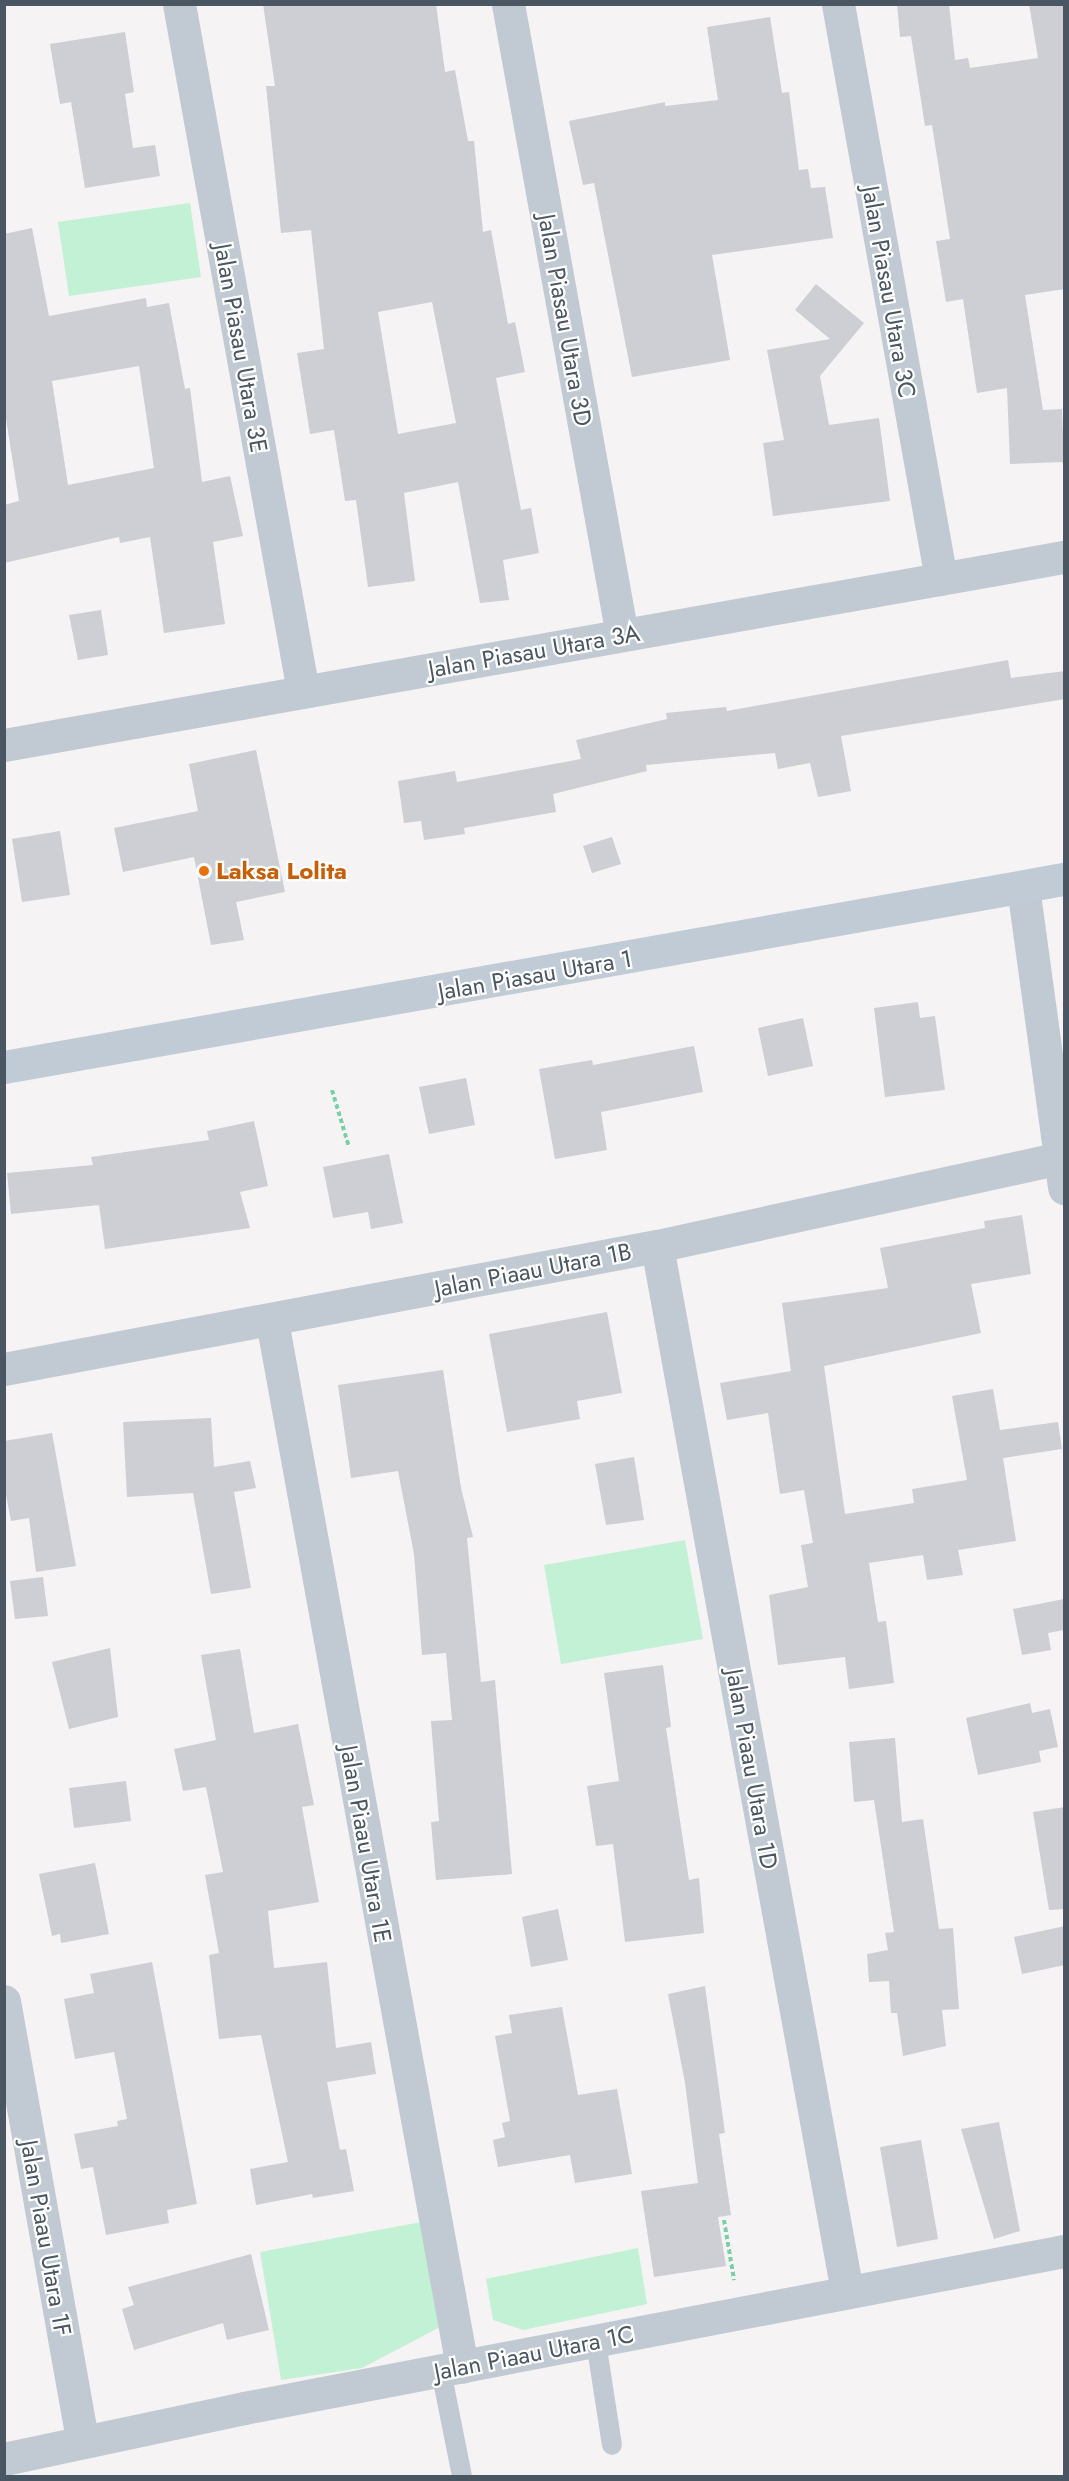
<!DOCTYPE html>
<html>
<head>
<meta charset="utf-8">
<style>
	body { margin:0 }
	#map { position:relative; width:1069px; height:2481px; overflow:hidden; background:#f5f3f3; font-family:Jost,sans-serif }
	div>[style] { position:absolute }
	.green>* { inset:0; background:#c3f1d5 }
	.building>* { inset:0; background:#cdcfd5 }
	.path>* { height:4px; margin-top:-2px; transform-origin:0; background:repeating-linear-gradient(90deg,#7ad0a6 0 4.5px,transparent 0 7.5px) }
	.lane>* { height:20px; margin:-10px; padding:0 10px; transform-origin:10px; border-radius:10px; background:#c1cad2 }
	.street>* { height:33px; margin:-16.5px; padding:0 16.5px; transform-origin:16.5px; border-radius:16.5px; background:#c1cad2 }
	.secondary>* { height:33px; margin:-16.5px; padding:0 16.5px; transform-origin:16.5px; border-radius:16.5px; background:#c1cbd6 }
	.dots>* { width:16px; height:16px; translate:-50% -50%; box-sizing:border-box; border:3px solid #fff; border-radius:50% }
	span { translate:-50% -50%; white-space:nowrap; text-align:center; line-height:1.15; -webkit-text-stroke:4.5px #fff; paint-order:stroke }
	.street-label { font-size:24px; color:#4a5661 }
	.food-label { font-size:24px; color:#c56008; font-weight:700 }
	.left { translate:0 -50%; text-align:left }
	.frame { position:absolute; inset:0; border:6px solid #4a5661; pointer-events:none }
</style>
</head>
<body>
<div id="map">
	<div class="green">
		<i style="clip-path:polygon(190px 203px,201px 277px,69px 296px,58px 222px)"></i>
		<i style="clip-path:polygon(685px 1540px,703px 1639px,561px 1664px,544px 1565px)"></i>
		<i style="clip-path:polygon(427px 2221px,444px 2325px,362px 2368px,281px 2380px,260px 2252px)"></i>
		<i style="clip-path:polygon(638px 2248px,647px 2304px,523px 2330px,493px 2320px,486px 2279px)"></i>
	</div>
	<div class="building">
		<i style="clip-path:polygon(evenodd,263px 4px,436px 4px,445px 72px,455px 70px,468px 141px,474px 141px,483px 232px,491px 230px,508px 324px,515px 322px,525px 372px,496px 378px,521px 510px,531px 508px,539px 553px,503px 560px,509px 600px,480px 603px,458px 482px,404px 493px,415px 581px,368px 587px,356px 500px,345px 501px,334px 430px,310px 434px,297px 353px,324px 349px,311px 230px,281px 233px,266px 86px,275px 86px,263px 4px,432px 302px,456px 423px,398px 434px,378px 312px,432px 302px)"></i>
		<i style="clip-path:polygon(897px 4px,949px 4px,955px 60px,968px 58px,970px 68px,1038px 58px,1029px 4px,1065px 4px,1065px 289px,1025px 295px,1043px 410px,1062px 409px,1064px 462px,1010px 464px,1007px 388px,977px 393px,963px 299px,946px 302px,936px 241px,950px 239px,932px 125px,925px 126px,911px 36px,900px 37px)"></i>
		<i style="clip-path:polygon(770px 17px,782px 93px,789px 92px,799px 170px,808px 169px,811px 188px,825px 187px,833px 238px,712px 255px,730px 360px,632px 377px,594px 183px,583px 185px,569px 121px,665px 102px,665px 106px,718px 100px,707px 27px)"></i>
		<i style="clip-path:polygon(125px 32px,134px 92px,125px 94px,133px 148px,155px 145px,160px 176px,85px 188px,71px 102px,60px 104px,50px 44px)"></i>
		<i style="clip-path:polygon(evenodd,32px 228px,49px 316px,146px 298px,147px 307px,169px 303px,185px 389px,190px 388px,202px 482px,230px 476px,243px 536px,213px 542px,225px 624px,164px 633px,150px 537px,120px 543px,119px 537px,4px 563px,4px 505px,19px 501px,4px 406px,4px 234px,32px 228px,139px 366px,154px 468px,68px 485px,52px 381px,139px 366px)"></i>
		<i style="clip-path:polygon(816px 284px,864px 323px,820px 376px,829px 425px,879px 418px,890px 501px,773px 516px,763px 443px,784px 440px,767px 350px,830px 339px,795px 310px)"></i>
		<i style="clip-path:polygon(101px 610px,108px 655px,78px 660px,69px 615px)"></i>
		<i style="clip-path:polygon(1008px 660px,1011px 678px,1065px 671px,1065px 699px,841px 736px,851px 791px,818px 797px,810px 763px,778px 769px,775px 753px,646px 765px,647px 771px,553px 794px,556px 812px,464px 828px,465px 834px,424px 840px,421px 821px,404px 823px,398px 781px,455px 771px,457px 782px,581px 759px,576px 740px,667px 719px,666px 713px,726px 707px,727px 711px)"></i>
		<i style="clip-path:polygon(256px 750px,285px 892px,236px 902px,244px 940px,211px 945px,194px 857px,123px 872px,114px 828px,198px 811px,189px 764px)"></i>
		<i style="clip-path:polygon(60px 831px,70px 895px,22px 902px,12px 839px)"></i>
		<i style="clip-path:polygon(612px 837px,621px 864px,592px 873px,583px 846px)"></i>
		<i style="clip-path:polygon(918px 1002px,920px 1018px,935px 1016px,945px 1090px,885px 1097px,874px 1008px)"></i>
		<i style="clip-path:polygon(803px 1018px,813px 1066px,768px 1076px,758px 1028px)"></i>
		<i style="clip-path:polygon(694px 1046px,703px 1092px,601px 1112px,607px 1150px,555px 1159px,539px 1069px,592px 1060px,593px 1065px)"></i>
		<i style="clip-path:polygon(466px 1078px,475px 1125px,429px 1134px,419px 1087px)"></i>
		<i style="clip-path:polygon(254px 1121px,268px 1186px,240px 1192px,250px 1228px,105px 1249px,99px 1205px,11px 1214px,7px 1173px,93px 1165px,91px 1157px,209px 1140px,207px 1131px)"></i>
		<i style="clip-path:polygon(389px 1154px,403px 1223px,371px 1229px,368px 1212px,333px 1218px,323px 1167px)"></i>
		<i style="clip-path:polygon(1022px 1215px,1031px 1274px,971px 1284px,981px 1333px,824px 1366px,845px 1514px,914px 1503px,912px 1489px,967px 1480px,952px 1396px,993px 1389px,1000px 1430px,1058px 1422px,1062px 1449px,1003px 1458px,1016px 1541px,958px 1550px,963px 1575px,927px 1580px,923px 1555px,869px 1563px,878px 1622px,886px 1621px,894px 1683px,849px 1689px,845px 1657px,778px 1665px,769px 1595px,808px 1587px,801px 1545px,813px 1543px,804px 1490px,780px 1494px,768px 1413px,727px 1420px,720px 1383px,791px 1371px,782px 1303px,888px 1288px,880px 1248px,985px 1228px,984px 1221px)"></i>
		<i style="clip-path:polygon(607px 1312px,622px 1393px,577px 1401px,580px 1419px,507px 1432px,489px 1334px)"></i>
		<i style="clip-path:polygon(443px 1370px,461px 1488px,473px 1537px,467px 1538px,481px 1682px,495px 1680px,512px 1874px,436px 1880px,431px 1822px,439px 1821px,431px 1721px,452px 1720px,446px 1653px,422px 1655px,414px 1554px,398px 1471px,351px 1478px,338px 1385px)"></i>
		<i style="clip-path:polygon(211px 1418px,214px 1467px,250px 1461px,256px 1488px,234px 1492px,251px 1588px,211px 1594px,193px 1493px,127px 1497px,123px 1422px)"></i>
		<i style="clip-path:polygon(52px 1433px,76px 1566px,36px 1572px,29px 1518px,11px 1521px,4px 1485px,4px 1441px)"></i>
		<i style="clip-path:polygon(634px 1457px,644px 1520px,606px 1525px,595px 1464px)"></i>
		<i style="clip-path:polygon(43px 1577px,48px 1616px,15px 1619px,10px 1581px)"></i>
		<i style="clip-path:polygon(1064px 1599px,1064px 1630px,1048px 1633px,1051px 1650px,1022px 1655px,1013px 1609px)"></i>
		<i style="clip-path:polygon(110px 1648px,118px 1717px,69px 1729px,52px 1662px)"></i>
		<i style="clip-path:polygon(240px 1649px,254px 1733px,298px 1724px,314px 1805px,302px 1807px,319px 1902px,268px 1911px,274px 1968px,327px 1962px,336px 2048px,371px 2042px,376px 2074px,327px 2082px,340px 2150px,346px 2149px,354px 2191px,313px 2198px,312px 2194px,256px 2205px,250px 2169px,288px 2162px,261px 2035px,219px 2039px,209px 1955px,219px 1953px,205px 1875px,223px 1872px,206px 1787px,183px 1791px,174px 1749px,216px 1740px,201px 1655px)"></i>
		<i style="clip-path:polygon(663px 1665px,671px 1727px,666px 1728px,689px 1880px,699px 1878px,704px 1933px,625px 1942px,613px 1844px,596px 1846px,587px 1786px,619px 1781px,604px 1673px)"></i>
		<i style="clip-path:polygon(1030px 1703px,1032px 1713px,1050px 1709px,1058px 1747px,1039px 1751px,1041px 1762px,978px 1775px,966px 1718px)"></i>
		<i style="clip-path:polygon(895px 1738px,902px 1822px,923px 1819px,939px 1929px,953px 1928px,959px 2009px,942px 2010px,946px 2046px,903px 2056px,897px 2013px,891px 2013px,889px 1981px,869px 1982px,867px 1954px,888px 1950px,885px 1933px,894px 1932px,874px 1800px,854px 1802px,849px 1742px)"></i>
		<i style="clip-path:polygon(126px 1781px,131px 1821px,74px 1828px,69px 1788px)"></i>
		<i style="clip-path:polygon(1065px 1807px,1065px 1909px,1049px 1910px,1033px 1812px)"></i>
		<i style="clip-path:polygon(95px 1863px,109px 1934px,61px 1943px,60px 1934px,52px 1936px,39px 1874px)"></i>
		<i style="clip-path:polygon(558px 1909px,568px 1960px,531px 1967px,522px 1917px)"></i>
		<i style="clip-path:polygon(1065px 1926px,1065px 1965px,1022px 1974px,1014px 1937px)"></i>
		<i style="clip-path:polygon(152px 1962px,197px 2204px,167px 2210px,169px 2223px,106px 2235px,93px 2167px,81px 2169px,74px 2134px,118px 2126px,117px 2121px,127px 2119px,114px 2052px,75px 2059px,64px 1999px,94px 1993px,90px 1974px)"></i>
		<i style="clip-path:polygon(705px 1986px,725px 2133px,719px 2134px,731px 2215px,718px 2217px,726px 2266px,654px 2277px,641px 2191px,698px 2183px,685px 2083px,668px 1994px)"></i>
		<i style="clip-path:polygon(562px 2007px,578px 2095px,617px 2089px,632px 2174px,575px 2183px,570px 2155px,498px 2167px,493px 2140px,505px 2137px,502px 2123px,510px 2121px,495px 2036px,512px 2033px,509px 2015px)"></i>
		<i style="clip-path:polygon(999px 2122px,1020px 2231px,994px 2239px,961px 2129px)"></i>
		<i style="clip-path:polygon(921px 2140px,938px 2239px,897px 2247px,880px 2147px)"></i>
		<i style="clip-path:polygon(251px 2254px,269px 2330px,227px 2340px,223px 2323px,134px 2350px,122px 2309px,134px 2305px,128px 2287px)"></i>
	</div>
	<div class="path">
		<i style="left:332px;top:1090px;width:59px;rotate:73.4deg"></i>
		<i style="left:724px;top:2220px;width:61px;rotate:80.5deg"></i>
	</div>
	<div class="lane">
		<i style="left:596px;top:2342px;width:104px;rotate:81.2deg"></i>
		<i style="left:441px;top:2371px;width:107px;rotate:78.7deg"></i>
	</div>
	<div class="street">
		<i style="left:179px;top:4px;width:698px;rotate:79.77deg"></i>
		<i style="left:508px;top:4px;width:641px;rotate:79.76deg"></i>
		<i style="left:838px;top:4px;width:584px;rotate:79.84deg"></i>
		<i style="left:4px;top:745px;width:1077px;rotate:-10.06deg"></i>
		<i style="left:1023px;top:887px;width:304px;rotate:82.2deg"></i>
		<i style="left:657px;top:1246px;width:1063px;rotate:79.7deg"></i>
		<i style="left:272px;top:1321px;width:1063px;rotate:79.7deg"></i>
		<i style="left:4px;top:1369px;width:664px;rotate:-10.67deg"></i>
		<i style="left:657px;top:1246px;width:412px;rotate:-12.3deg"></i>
		<i style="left:4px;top:2001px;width:445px;rotate:79.9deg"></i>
		<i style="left:4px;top:2459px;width:245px;rotate:-12deg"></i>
		<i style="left:244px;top:2408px;width:835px;rotate:-10.84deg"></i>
	</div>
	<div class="secondary">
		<i style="left:4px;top:1067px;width:1077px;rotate:-10.06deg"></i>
	</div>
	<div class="dots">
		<i style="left:204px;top:871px;background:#e8710a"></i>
	</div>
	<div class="street-label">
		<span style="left:889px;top:292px;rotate:80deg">Jalan Piasau Utara 3C</span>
		<span style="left:565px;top:320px;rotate:80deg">Jalan Piasau Utara 3D</span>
		<span style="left:241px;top:348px;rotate:80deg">Jalan Piasau Utara 3E</span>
		<span style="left:534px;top:651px;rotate:-10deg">Jalan Piasau Utara 3A</span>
		<span style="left:535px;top:975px;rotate:-10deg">Jalan Piasau Utara 1</span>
		<span style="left:533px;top:1270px;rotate:-11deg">Jalan Piaau Utara 1B</span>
		<span style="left:752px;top:1769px;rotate:80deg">Jalan Piaau Utara 1D</span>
		<span style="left:366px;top:1844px;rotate:80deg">Jalan Piaau Utara 1E</span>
		<span style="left:46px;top:2238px;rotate:80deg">Jalan Piaau Utara 1F</span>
		<span style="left:534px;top:2353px;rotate:-11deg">Jalan Piaau Utara 1C</span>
	</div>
	<div class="food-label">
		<span class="left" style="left:216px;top:871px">Laksa Lolita</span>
	</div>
	<div class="frame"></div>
</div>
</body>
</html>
